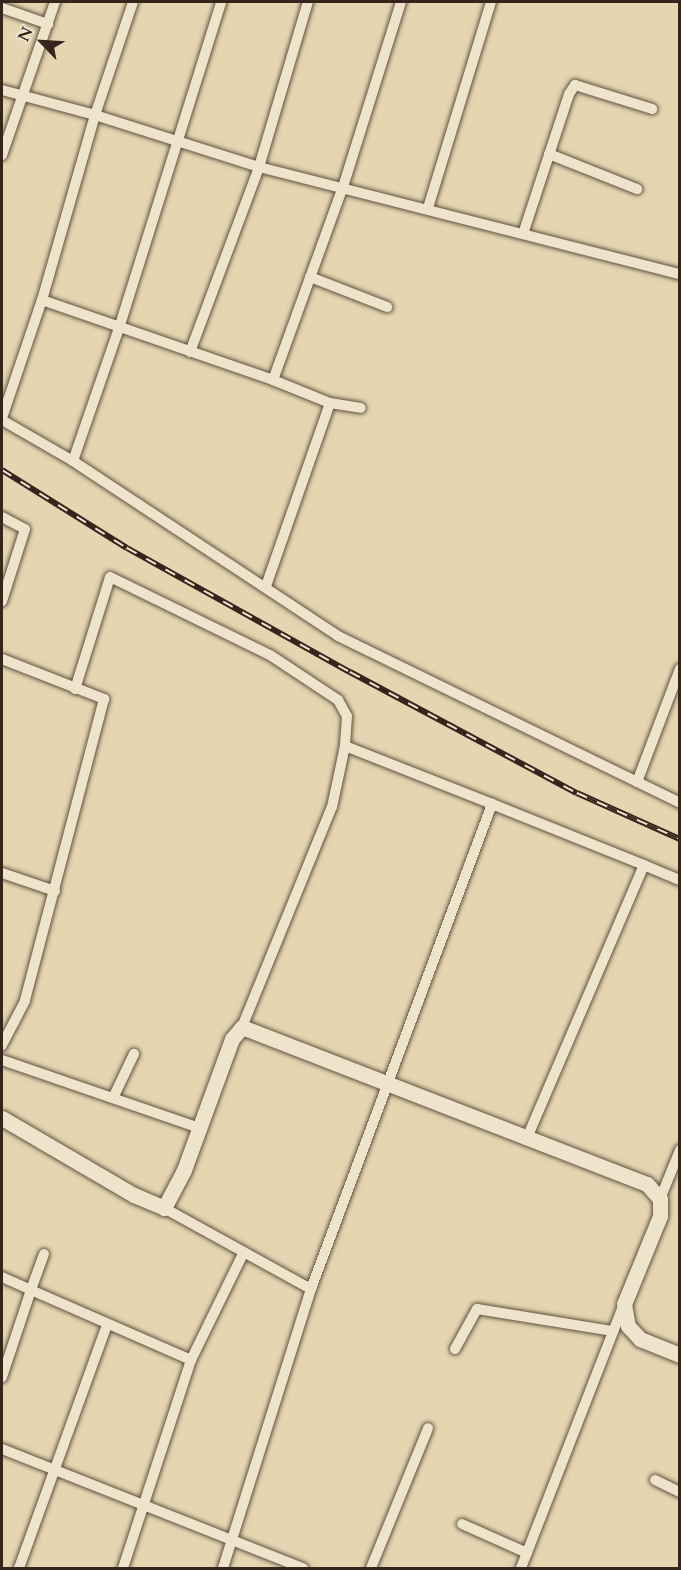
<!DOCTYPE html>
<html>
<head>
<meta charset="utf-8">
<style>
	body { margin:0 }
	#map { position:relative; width:681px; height:1570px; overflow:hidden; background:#e5d6b1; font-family:Cardo,serif }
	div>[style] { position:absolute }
	.roads { filter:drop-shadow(0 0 2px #615141) drop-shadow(0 0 2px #615141) }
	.street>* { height:10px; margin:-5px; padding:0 5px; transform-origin:5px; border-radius:5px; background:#eee4cc }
	.secondary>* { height:15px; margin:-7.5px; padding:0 7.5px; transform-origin:7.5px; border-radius:7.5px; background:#eee4cc }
	.rail>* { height:6px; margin-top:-3px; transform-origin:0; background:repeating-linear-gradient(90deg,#eee4cc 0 11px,#35251c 0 22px); box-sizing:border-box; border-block:2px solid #35251c }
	span { translate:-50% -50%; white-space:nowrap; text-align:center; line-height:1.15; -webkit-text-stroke:6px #eee4cc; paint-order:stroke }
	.frame { position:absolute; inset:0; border:3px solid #35251c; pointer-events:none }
	.north { position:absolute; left:12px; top:12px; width:60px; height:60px; -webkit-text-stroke:4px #eee4cc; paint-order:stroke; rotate:295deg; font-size:16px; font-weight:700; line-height:24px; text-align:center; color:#35251c }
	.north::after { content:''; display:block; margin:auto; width:21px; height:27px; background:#35251c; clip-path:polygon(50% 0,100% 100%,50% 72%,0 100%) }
</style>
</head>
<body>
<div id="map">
	<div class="roads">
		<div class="street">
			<i style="left:2px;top:8px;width:49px;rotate:19.2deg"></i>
			<i style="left:2px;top:90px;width:96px;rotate:15deg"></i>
			<i style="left:95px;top:115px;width:172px;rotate:17.6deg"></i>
			<i style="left:259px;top:167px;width:434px;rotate:14.3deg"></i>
			<i style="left:549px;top:154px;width:95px;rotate:21.7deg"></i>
			<i style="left:2px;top:155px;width:162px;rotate:-70.9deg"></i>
			<i style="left:428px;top:208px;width:215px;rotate:-73deg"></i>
			<i style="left:523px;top:234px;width:147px;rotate:-71.8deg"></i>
			<i style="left:569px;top:94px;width:11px;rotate:-56deg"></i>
			<i style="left:575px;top:85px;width:81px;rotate:17.3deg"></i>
			<i style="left:310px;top:277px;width:83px;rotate:21.3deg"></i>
			<i style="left:42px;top:300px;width:244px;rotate:19.1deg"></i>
			<i style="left:273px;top:380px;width:205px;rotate:-70.1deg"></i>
			<i style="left:343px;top:187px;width:194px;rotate:-72.6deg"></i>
			<i style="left:190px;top:352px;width:197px;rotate:-69.5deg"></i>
			<i style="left:259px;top:167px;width:172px;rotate:-73.5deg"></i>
			<i style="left:273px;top:380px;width:61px;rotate:22deg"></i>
			<i style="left:330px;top:403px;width:31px;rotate:9deg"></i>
			<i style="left:2px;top:418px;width:125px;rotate:-71.3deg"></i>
			<i style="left:42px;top:300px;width:192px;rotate:-74deg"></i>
			<i style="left:95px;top:115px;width:119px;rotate:-71.4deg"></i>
			<i style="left:2px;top:420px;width:82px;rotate:30deg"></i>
			<i style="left:73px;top:461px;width:318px;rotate:33.4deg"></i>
			<i style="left:338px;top:636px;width:381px;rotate:26deg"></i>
			<i style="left:73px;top:461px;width:144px;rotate:-70.9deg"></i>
			<i style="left:120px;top:325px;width:338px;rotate:-72.6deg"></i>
			<i style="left:2px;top:517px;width:26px;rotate:28deg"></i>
			<i style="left:25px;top:529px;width:76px;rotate:107.7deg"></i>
			<i style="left:266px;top:586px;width:194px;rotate:-70.7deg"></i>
			<i style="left:2px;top:659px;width:110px;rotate:21.4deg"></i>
			<i style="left:104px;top:699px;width:312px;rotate:104.7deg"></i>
			<i style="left:25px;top:1001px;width:50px;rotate:117.6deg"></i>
			<i style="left:75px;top:689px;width:117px;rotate:-72.6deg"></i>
			<i style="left:110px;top:577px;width:178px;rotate:26deg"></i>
			<i style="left:270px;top:655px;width:82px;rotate:33.5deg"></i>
			<i style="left:338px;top:700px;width:18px;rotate:61deg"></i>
			<i style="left:347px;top:716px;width:30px;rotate:94deg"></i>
			<i style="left:637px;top:782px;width:121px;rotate:-69.2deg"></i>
			<i style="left:644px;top:865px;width:39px;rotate:23deg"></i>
			<i style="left:2px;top:873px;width:56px;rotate:18.8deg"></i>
			<i style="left:242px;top:1027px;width:238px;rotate:-67.8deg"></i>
			<i style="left:332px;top:807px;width:62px;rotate:-78deg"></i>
			<i style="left:345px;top:746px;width:158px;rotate:21.5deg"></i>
			<i style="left:2px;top:1060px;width:208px;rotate:19deg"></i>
			<i style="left:113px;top:1098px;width:49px;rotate:-64.5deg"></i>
			<i style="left:660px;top:1199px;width:53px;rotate:-67.8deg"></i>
			<i style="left:164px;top:1208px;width:168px;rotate:28.9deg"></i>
			<i style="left:44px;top:1254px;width:38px;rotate:110deg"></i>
			<i style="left:31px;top:1290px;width:175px;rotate:23.6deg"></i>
			<i style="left:2px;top:1277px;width:32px;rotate:24deg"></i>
			<i style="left:31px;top:1290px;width:92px;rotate:108.4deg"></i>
			<i style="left:455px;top:1349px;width:46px;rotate:-61.2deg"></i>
			<i style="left:477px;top:1309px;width:138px;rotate:9.2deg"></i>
			<i style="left:2px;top:1449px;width:324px;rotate:21.6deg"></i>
			<i style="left:655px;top:1480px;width:28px;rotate:26deg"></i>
			<i style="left:462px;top:1524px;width:71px;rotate:24deg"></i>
			<i style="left:19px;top:1568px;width:258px;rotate:-70.1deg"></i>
			<i style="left:123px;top:1568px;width:219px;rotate:-71.9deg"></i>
			<i style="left:191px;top:1360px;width:118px;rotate:-63.9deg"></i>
			<i style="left:223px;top:1568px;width:293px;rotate:-72.5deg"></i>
			<i style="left:311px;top:1289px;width:518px;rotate:-69.53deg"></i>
			<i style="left:492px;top:804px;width:164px;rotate:21.9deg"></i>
			<i style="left:644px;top:865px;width:299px;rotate:113.2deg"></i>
			<i style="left:371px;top:1568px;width:151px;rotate:-67.8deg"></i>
			<i style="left:521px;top:1568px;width:283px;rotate:-68.7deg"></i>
		</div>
		<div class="secondary">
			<i style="left:2px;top:1118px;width:153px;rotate:30.3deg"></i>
			<i style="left:134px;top:1195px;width:33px;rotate:23deg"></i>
			<i style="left:164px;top:1208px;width:43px;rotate:-62.2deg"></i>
			<i style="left:184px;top:1170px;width:140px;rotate:-69.9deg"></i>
			<i style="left:232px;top:1039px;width:16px;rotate:-50deg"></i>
			<i style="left:242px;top:1027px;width:434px;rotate:21.2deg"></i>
			<i style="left:647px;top:1184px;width:20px;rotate:49deg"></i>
			<i style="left:660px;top:1199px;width:17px;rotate:90deg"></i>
			<i style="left:660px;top:1216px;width:95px;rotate:112.2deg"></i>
			<i style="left:624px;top:1304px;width:22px;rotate:80deg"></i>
			<i style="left:628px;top:1326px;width:18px;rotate:47deg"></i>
			<i style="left:640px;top:1339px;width:43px;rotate:21.8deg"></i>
		</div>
	</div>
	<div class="rail">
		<i style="left:2px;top:470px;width:147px;rotate:32deg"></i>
		<i style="left:127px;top:548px;width:255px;rotate:29.1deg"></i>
		<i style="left:350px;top:672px;width:257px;rotate:28.1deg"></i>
		<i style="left:577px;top:793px;width:113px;rotate:24.1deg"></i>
	</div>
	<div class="frame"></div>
	<div class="north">N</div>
</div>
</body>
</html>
